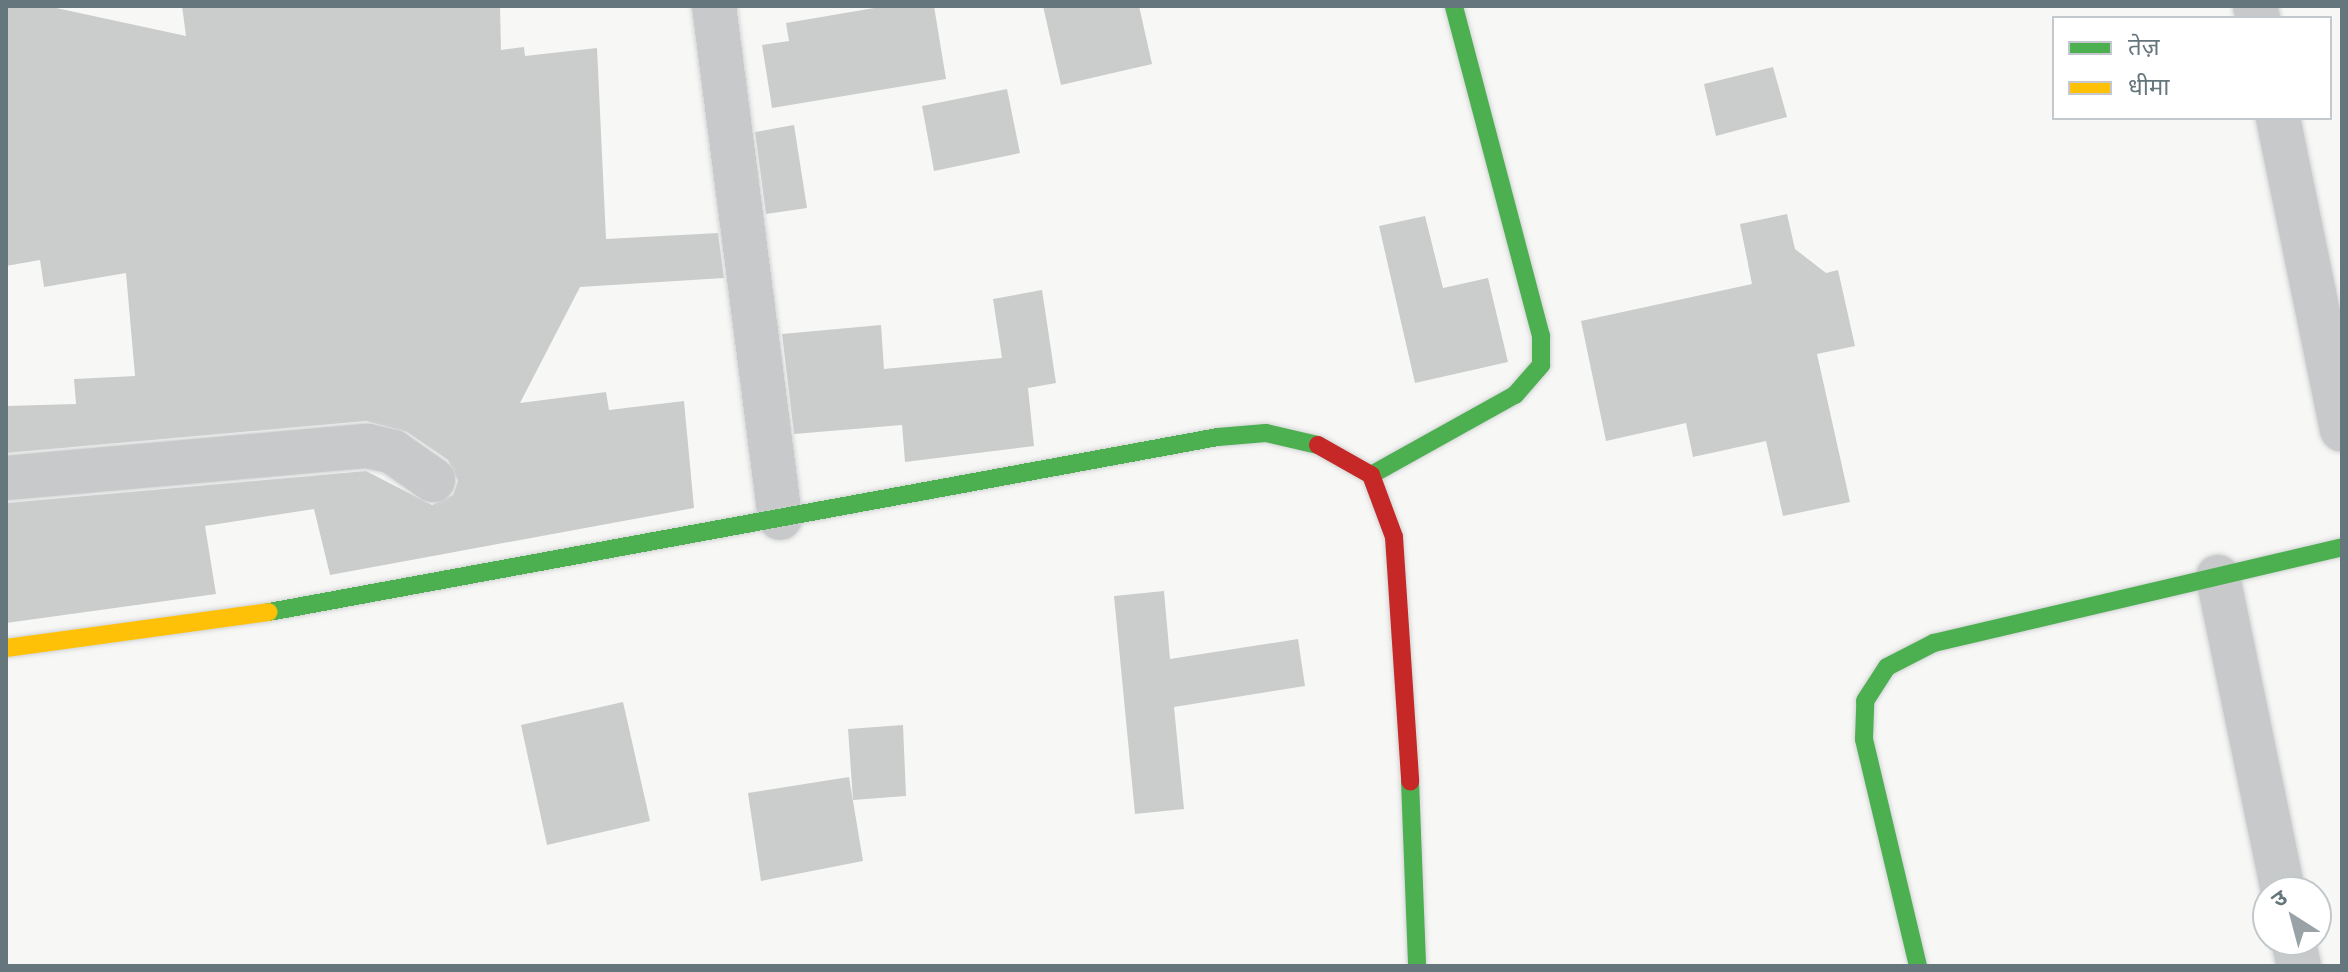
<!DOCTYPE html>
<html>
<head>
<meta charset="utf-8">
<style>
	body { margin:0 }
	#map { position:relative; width:2348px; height:972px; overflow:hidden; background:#f7f7f6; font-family:Commissioner,"Noto Sans Devanagari",sans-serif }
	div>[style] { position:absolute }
	.building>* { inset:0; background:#cbcdcd }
	.roads { filter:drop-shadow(0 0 2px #d1d3d3) drop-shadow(0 0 2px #d1d3d3) }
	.street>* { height:44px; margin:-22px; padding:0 22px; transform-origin:22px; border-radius:22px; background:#c7c9ca }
	.fast>* { height:18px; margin:-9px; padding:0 9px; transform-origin:9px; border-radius:9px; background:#4caf50 }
	.slow>* { height:18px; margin:-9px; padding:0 9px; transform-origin:9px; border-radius:9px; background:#ffc107 }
	.jam>* { height:18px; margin:-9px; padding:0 9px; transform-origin:9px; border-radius:9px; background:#c62828 }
	span { translate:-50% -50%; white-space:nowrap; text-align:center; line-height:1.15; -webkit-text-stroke:8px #fff; paint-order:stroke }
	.frame { position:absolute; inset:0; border:8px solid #66767d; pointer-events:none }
	.legend { position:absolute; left:2052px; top:16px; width:280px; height:104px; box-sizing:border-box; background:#fff; border:2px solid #c2c8cb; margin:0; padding:10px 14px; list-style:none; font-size:24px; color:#66767d }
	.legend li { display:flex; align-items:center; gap:16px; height:40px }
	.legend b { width:40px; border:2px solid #c2c8cb }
	.north { position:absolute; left:2252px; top:876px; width:80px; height:80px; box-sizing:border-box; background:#fff; border:2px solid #c2c8cb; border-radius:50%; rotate:324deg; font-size:22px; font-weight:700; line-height:32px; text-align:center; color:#66767d }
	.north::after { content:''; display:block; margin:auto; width:28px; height:36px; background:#99a3a7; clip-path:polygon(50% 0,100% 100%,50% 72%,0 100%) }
</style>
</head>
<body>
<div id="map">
	<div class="building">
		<i style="clip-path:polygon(6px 6px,47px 6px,186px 36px,182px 6px,500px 6px,501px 50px,524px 47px,525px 56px,597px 48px,606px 239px,718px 233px,724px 278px,580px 287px,520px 403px,606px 392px,609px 410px,684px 401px,694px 508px,330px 575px,314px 509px,205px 526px,216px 594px,6px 623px,6px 503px,366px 471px,432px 505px,453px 495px,458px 481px,448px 460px,407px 432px,366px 421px,6px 453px,6px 406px,76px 404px,74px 379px,135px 376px,126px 273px,44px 287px,40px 260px,6px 266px)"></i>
		<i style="clip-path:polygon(886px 6px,934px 6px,946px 79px,772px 108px,762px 45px,789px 41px,786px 23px)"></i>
		<i style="clip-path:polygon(1043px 6px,1139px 6px,1152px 64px,1061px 85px)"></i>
		<i style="clip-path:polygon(1773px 67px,1787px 117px,1716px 136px,1704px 84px)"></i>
		<i style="clip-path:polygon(1007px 89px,1020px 153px,934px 171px,922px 106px)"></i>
		<i style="clip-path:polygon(794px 125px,807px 208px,766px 214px,755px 132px)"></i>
		<i style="clip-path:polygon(1787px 214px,1795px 249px,1826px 273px,1838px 270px,1855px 346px,1817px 354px,1850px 502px,1783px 516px,1766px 441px,1693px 457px,1686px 423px,1606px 441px,1581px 321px,1752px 284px,1740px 224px)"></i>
		<i style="clip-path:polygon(1425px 216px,1443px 288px,1488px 278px,1508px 362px,1415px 383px,1379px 226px)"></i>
		<i style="clip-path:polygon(1042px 290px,1056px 383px,1028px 388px,1034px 446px,905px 462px,902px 425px,794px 434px,782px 334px,881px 325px,884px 369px,1002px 358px,993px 299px)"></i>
		<i style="clip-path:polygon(1164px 591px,1170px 659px,1298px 639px,1305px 686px,1174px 707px,1184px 809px,1135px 814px,1114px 596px)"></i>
		<i style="clip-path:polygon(623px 702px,650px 821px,547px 845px,521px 725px)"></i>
		<i style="clip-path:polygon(903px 725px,906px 796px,853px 800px,848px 729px)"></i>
		<i style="clip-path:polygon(849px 777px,863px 861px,761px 881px,748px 793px)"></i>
	</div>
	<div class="roads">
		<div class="street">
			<i style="left:714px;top:6px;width:516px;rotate:82.65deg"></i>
			<i style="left:2255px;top:6px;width:12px;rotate:76deg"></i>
			<i style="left:2278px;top:118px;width:318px;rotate:78.4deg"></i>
			<i style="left:6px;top:478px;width:363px;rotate:-5.1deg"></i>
			<i style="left:368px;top:446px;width:26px;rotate:13deg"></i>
			<i style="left:393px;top:452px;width:49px;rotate:35deg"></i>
			<i style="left:2218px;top:577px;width:322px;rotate:78.3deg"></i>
			<i style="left:2293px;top:940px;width:27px;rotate:77deg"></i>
		</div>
		<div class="fast">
			<i style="left:1371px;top:475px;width:165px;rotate:-29.1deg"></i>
			<i style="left:1515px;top:395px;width:40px;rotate:-49deg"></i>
			<i style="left:1541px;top:365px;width:29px;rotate:-90deg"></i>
			<i style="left:1541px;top:336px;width:341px;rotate:-104.8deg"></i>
			<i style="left:269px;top:612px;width:965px;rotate:-10.45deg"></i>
			<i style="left:1218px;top:437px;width:48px;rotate:-4.8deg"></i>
			<i style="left:1266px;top:433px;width:53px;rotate:13deg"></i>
			<i style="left:1410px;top:781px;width:185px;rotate:87.8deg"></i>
			<i style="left:1918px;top:966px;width:233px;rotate:-103.4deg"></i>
			<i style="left:1864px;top:739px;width:38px;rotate:-88deg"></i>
			<i style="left:1865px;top:701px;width:40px;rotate:-57.1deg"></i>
			<i style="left:1887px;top:667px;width:53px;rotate:-27.1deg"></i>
			<i style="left:1934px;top:643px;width:419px;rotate:-13.2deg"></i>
		</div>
		<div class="slow">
			<i style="left:6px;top:648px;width:265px;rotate:-7.8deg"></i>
		</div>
		<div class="jam">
			<i style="left:1318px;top:445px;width:61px;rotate:29.5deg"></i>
			<i style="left:1371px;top:475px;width:66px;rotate:69.6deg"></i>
			<i style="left:1394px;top:537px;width:245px;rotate:86.2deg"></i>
		</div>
	</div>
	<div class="frame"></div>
	<ul class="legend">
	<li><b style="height:10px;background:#4caf50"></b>तेज़</li>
	<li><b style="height:10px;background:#ffc107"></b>धीमा</li>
	</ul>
	<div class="north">उ</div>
</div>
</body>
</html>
